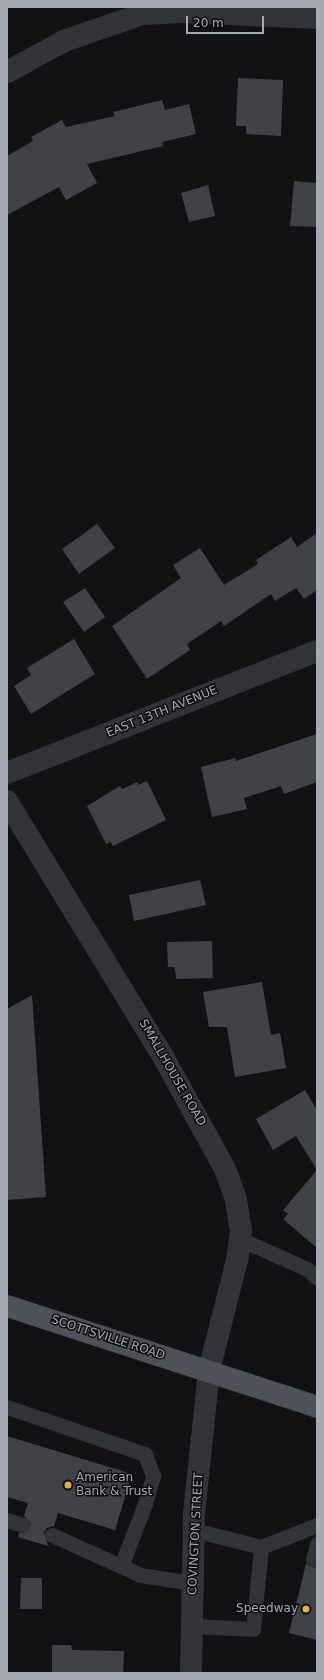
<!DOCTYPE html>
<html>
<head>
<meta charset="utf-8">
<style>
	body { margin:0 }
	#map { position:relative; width:324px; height:1680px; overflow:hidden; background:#121214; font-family:"DejaVu Sans",sans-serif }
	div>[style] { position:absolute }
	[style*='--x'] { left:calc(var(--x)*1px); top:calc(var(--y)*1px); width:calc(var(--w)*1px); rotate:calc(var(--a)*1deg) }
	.building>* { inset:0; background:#414247 }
	.service>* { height:15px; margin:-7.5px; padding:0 7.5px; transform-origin:7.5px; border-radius:7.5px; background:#333439 }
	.minor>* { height:22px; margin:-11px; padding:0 11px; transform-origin:11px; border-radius:11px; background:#333439 }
	.tertiary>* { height:22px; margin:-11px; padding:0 11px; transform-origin:11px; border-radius:11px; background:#333439 }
	.primary>* { height:22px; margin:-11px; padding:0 11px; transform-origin:11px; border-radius:11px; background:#4f5158 }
	.dots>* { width:11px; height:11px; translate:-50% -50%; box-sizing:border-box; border:2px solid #0d0d0f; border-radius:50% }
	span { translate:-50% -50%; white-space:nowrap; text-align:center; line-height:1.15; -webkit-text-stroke:3px #0d0d0f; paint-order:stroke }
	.street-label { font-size:12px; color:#a4a9b4 }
	.poi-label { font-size:12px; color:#a4a9b4 }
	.left { translate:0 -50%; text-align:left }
	.right { translate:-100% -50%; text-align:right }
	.frame { position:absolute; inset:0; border:8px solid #a4a9b4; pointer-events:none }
	.scale { position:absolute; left:186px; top:16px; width:78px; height:18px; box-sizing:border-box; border:2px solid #a4a9b4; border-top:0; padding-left:5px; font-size:12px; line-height:14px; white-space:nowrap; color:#a4a9b4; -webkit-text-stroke:3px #0d0d0f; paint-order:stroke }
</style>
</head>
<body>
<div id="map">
	<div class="building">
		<i style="clip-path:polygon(238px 78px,283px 80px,281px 136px,246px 134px,246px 126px,236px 126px)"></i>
		<i style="clip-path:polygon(162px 100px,165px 110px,189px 104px,196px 134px,162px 142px,163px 146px,87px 164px,97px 183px,66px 200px,59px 187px,7px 215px,7px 156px,33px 141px,31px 137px,62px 120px,66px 127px,115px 116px,113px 112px)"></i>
		<i style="clip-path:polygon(294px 181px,317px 183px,317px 227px,290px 226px)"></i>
		<i style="clip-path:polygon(208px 185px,215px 216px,189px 222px,181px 193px)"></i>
		<i style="clip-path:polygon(97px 524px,115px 548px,79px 574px,62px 549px)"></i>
		<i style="clip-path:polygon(317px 533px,317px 590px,304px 599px,296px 588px,275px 601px,271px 594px,224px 626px,221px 621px,187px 644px,190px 650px,147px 679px,112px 626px,181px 578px,173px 565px,200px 548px,224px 585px,258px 564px,256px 560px,291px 537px,297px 547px)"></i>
		<i style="clip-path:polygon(85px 588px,105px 617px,84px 632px,63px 602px)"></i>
		<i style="clip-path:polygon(74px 639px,95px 674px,31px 714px,14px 686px,31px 675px,27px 668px)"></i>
		<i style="clip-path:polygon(317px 734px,317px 782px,284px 794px,281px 786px,244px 798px,247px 809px,212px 817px,201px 767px,235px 758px,236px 761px)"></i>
		<i style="clip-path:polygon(147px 781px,166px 820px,113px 846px,111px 842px,106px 844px,87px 806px,120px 786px,122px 789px,137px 782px,138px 785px)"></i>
		<i style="clip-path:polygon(200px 880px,206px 905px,134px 921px,129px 895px)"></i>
		<i style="clip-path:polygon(212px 941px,213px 978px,176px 979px,175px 967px,168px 967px,167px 942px)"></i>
		<i style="clip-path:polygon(262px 982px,271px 1035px,280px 1033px,286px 1068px,235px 1077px,227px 1027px,209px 1027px,203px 992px)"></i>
		<i style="clip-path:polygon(32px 995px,46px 1197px,7px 1200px,7px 1009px)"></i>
		<i style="clip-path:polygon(305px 1090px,317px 1110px,317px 1248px,283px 1219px,288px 1214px,283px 1210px,317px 1170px,296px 1136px,273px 1150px,256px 1119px)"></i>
		<i style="clip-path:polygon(7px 1436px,132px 1474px,115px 1530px,58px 1513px,54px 1526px,47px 1528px,44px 1532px,48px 1546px,18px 1537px,19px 1533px,28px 1531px,31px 1524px,24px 1516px,28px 1503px,7px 1497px)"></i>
		<i style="clip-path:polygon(306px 1564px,317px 1569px,317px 1640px,289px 1633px)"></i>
		<i style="clip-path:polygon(21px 1578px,42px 1578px,42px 1609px,20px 1609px)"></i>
		<i style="clip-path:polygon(52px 1645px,71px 1645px,72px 1650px,124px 1651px,123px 1673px,52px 1673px)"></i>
	</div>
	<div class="service">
		<i style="--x:240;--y:1239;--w:73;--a:24.1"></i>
		<i style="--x:307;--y:1269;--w:13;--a:42"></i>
		<i style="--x:7;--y:1407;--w:146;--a:18.8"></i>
		<i style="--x:145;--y:1454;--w:23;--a:70"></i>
		<i style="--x:153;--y:1476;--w:29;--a:106"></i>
		<i style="--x:145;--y:1504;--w:66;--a:111.2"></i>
		<i style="--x:121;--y:1566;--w:21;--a:25"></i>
		<i style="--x:140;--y:1575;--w:54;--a:8.6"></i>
		<i style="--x:7;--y:1520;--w:16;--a:18"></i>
		<i style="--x:194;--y:1530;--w:69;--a:14.2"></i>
		<i style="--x:261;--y:1547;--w:60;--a:-21.4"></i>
		<i style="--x:52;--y:1535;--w:76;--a:24.2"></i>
		<i style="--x:317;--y:1544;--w:16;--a:105"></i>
		<i style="--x:313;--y:1559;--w:4;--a:14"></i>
		<i style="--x:192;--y:1626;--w:61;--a:2.8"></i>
		<i style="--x:253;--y:1629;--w:82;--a:-84.4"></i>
	</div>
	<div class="minor">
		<i style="--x:7;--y:72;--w:65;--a:-28.5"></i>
		<i style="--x:64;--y:41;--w:83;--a:-19.1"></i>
		<i style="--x:142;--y:14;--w:40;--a:-2.9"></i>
		<i style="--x:182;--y:12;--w:135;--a:2.5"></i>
		<i style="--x:7;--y:773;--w:333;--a:-21.5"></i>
		<i style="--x:191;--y:1673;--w:159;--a:-88.9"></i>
		<i style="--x:194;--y:1514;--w:144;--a:-84"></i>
	</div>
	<div class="tertiary">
		<i style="--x:7;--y:801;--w:303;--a:58.6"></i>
		<i style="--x:165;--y:1060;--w:124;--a:61.2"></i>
		<i style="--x:225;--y:1169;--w:33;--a:70"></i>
		<i style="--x:236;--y:1200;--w:30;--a:81"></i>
		<i style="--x:241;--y:1230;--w:26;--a:97"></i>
		<i style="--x:238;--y:1256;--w:119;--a:104.2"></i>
	</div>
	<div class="primary">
		<i style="--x:7;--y:1306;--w:326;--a:18"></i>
	</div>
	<div class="dots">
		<i style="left:68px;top:1485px;background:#ecae32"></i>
		<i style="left:306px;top:1609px;background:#ecae32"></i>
	</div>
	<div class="street-label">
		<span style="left:162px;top:712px;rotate:-22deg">EAST 13TH AVENUE</span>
		<span style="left:172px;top:1073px;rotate:60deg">SMALLHOUSE ROAD</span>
		<span style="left:108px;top:1338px;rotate:18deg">SCOTTSVILLE ROAD</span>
		<span style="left:196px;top:1534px;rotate:-87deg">COVINGTON STREET</span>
	</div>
	<div class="poi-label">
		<span class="left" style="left:76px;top:1485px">American<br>Bank &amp; Trust</span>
		<span class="right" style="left:298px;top:1609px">Speedway</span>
	</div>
	<div class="frame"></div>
	<div class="scale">20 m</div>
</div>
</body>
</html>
